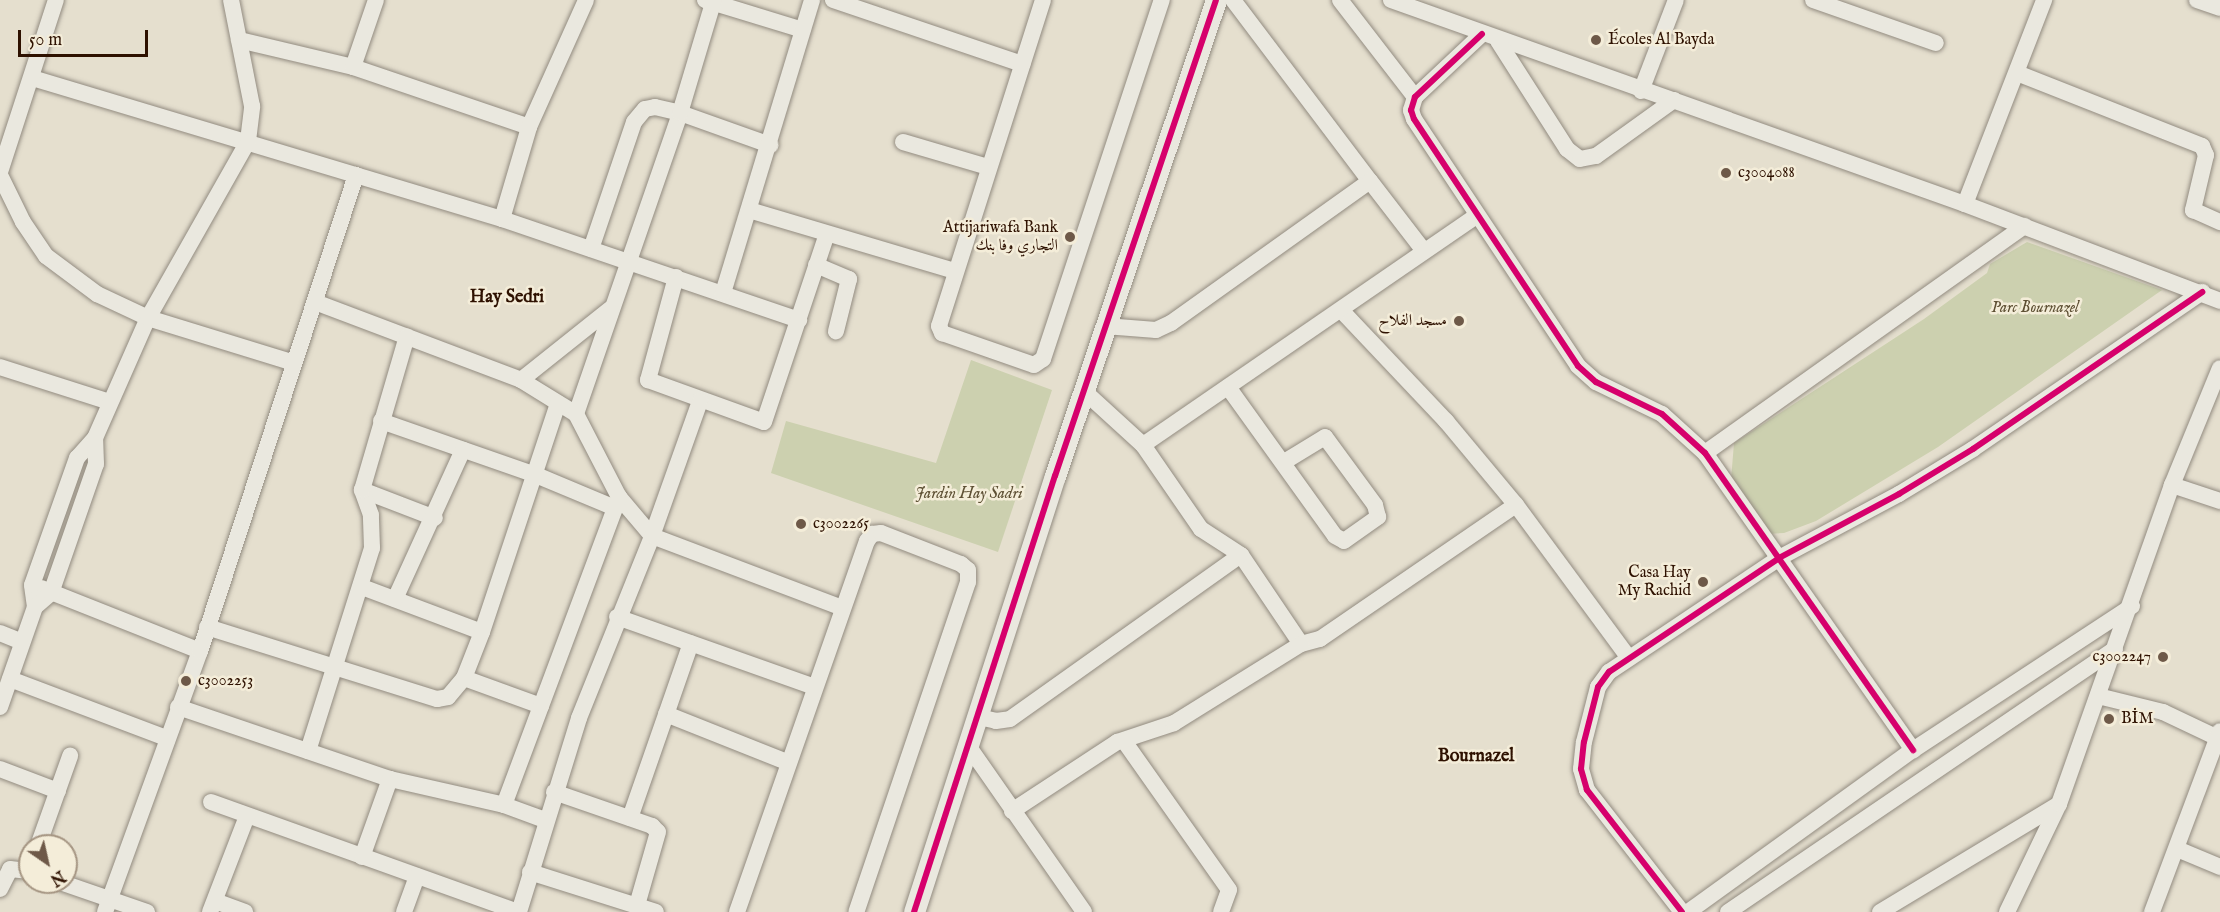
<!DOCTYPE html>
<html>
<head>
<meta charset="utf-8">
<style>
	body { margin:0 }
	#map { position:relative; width:2220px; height:912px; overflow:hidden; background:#e5dfce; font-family:"IM FELL English",Amiri,serif }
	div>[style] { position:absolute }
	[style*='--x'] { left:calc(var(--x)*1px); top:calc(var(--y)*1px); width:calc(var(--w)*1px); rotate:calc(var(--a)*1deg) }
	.green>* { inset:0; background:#ccd0af }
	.roads { filter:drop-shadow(0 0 2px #928b80) drop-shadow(0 0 2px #928b80) }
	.minor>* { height:16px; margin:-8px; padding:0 8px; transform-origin:8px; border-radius:8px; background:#eae8df }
	.tertiary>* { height:21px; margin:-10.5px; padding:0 10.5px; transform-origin:10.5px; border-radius:10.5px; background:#eae8df }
	.cycleway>* { height:6px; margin:-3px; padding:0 3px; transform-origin:3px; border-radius:3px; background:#d6006c }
	.dots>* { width:16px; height:16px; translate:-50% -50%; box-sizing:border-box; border:3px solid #f4edd9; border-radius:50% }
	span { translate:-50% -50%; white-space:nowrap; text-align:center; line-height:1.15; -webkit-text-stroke:5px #f4edd9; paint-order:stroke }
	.poi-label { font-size:16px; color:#2e1100 }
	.left { translate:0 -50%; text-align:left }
	.right { translate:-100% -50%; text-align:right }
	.park-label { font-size:16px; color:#5e5034; font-style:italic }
	.neighbourhood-label { font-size:18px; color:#2e1100; font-weight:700 }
	.north { position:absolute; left:18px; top:834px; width:60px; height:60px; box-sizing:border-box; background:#f4edd9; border:2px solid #a59582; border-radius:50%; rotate:146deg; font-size:16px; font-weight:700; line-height:24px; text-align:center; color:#2e1100 }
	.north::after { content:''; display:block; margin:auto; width:21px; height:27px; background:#6e5948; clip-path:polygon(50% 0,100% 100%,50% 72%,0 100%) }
	.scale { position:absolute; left:18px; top:30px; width:130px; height:27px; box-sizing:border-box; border:3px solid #2e1100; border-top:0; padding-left:8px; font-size:18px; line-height:21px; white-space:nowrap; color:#2e1100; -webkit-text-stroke:4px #f4edd9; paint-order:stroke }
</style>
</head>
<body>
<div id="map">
	<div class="green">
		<i style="clip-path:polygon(2027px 242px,2162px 290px,1938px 447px,1816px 521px,1784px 533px,1766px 534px,1731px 480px,1734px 443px,1924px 319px,1987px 273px,1990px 264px)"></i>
		<i style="clip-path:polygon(971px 360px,1052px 390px,998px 552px,771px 473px,786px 421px,936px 463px)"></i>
	</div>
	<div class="roads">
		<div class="minor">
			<i style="--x:705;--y:0;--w:102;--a:17"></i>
			<i style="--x:833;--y:0;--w:200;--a:18.7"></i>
			<i style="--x:1043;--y:0;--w:342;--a:107.7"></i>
			<i style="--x:939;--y:326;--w:8;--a:67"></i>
			<i style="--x:942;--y:333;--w:97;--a:19.2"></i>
			<i style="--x:1034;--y:365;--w:11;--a:-34"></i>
			<i style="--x:1043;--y:359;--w:378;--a:-71.7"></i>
			<i style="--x:1233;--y:0;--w:227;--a:52.9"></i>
			<i style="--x:1340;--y:0;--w:123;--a:52.3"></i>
			<i style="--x:1391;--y:0;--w:609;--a:19.57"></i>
			<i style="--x:1965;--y:204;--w:273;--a:20.8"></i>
			<i style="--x:1813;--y:0;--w:130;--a:19.3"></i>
			<i style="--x:2197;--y:0;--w:24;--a:19"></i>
			<i style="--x:1482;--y:34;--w:92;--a:136.8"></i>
			<i style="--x:1415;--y:97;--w:14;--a:107"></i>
			<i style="--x:1411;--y:110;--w:9;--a:72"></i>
			<i style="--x:1414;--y:119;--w:296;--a:56.4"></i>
			<i style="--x:1578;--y:366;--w:24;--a:42"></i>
			<i style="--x:1596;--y:382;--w:73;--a:25.9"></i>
			<i style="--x:1662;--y:414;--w:58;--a:42.2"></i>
			<i style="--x:1705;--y:453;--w:363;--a:55"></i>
			<i style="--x:239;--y:40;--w:117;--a:13.3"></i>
			<i style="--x:353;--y:67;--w:186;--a:18.8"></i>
			<i style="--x:1498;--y:41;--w:128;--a:57.4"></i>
			<i style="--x:1567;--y:149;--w:16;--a:38"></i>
			<i style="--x:1580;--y:159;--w:16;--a:-11"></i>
			<i style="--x:1596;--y:156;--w:96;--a:-35.7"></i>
			<i style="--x:353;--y:67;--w:71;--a:-71.1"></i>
			<i style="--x:2017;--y:73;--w:199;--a:21.5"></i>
			<i style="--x:2202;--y:146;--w:10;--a:66"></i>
			<i style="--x:2206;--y:155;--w:57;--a:103.3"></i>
			<i style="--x:2193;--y:210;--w:30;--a:24"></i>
			<i style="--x:32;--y:78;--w:491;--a:16.7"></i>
			<i style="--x:502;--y:219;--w:314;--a:18.8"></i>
			<i style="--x:1641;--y:91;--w:97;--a:-69"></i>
			<i style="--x:903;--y:142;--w:89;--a:16.4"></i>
			<i style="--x:0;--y:172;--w:181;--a:-72"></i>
			<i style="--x:0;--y:175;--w:52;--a:63.9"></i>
			<i style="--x:23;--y:222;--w:41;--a:55.9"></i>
			<i style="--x:46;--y:256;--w:64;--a:36.7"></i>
			<i style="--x:97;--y:294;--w:56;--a:25.2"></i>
			<i style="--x:148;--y:318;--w:153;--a:17.1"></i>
			<i style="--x:1965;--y:204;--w:219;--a:-68.8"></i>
			<i style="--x:749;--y:210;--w:215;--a:16.5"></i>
			<i style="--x:502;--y:219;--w:96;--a:-73.6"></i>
			<i style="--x:529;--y:127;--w:139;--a:-65.8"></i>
			<i style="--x:591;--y:249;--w:134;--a:-71.3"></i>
			<i style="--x:634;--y:122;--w:17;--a:-50"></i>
			<i style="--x:645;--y:109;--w:10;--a:-11"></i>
			<i style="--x:655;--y:107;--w:26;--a:13"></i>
			<i style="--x:680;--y:113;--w:96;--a:19.6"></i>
			<i style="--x:816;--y:265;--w:36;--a:23"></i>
			<i style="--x:849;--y:279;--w:54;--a:104"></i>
			<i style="--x:676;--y:277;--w:107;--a:105.2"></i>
			<i style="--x:648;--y:380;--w:123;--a:19.9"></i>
			<i style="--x:764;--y:422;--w:198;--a:-71.5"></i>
			<i style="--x:723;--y:293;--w:306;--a:-73.1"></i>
			<i style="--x:315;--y:302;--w:220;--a:20.7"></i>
			<i style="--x:521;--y:380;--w:65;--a:31.7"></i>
			<i style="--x:576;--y:414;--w:93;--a:62.6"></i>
			<i style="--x:619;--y:497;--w:51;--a:49.8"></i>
			<i style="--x:652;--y:536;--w:204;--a:20.7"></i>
			<i style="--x:1341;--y:310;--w:153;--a:46.6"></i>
			<i style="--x:1446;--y:421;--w:109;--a:50.2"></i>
			<i style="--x:1516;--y:505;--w:190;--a:53.6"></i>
			<i style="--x:1105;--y:326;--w:51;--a:4.5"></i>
			<i style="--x:1156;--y:330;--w:17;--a:-25"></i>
			<i style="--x:1171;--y:323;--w:244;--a:-35.5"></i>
			<i style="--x:1370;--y:181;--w:88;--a:52.4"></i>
			<i style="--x:0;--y:367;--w:115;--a:17.7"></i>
			<i style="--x:521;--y:380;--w:114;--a:-38.6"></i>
			<i style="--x:1228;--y:387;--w:183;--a:54.3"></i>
			<i style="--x:1335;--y:536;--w:10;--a:29"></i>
			<i style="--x:1344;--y:541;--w:42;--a:-35.2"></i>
			<i style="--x:1378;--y:517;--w:12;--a:-104"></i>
			<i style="--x:1375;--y:505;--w:84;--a:-126.3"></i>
			<i style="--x:1325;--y:437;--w:48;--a:148.6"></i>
			<i style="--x:1085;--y:392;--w:79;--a:42.4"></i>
			<i style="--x:1143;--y:445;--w:102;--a:55.4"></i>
			<i style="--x:1201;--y:529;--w:48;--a:33"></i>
			<i style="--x:1241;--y:555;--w:107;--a:56"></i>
			<i style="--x:1301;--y:644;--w:20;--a:-15"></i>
			<i style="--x:1320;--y:639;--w:237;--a:-34.4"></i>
			<i style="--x:576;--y:414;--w:318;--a:-70.9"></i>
			<i style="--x:680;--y:113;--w:118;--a:-73.3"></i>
			<i style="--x:381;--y:421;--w:164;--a:19.2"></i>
			<i style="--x:536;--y:475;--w:86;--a:22.7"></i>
			<i style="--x:1143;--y:445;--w:404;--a:-34.5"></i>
			<i style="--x:1705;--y:453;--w:392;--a:-35.4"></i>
			<i style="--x:2172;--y:485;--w:51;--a:18.4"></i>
			<i style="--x:362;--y:490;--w:78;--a:21"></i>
			<i style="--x:362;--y:587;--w:128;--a:20.6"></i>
			<i style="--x:41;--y:588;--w:171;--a:21.6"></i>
			<i style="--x:395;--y:599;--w:164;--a:-65.5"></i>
			<i style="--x:35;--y:607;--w:22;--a:-98"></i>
			<i style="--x:32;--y:585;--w:135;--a:-70.5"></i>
			<i style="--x:77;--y:458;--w:27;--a:-48"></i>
			<i style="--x:95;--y:438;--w:131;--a:-66.2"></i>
			<i style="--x:148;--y:318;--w:203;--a:-60.5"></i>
			<i style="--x:248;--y:141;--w:35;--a:-83"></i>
			<i style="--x:252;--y:106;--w:108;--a:-101.2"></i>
			<i style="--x:617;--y:617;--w:210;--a:19.5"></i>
			<i style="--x:207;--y:627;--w:241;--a:17.4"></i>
			<i style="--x:437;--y:699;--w:11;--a:-10"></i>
			<i style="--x:448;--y:697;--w:25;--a:-50"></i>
			<i style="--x:464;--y:678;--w:49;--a:-68.6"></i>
			<i style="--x:482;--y:632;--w:241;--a:-71.6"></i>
			<i style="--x:0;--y:633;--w:24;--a:22"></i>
			<i style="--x:464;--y:678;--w:82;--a:20"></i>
			<i style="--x:10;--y:679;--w:167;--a:20.7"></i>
			<i style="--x:2098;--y:696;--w:67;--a:13.8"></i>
			<i style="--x:2163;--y:712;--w:63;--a:25.3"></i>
			<i style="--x:0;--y:707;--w:106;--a:-70.7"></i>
			<i style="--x:35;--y:607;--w:21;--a:-41"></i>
			<i style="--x:51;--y:593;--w:137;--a:-70.8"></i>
			<i style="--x:96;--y:464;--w:26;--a:-92"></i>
			<i style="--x:178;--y:707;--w:224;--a:18.8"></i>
			<i style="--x:390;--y:779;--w:117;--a:12.8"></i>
			<i style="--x:504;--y:805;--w:44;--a:20.1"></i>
			<i style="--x:666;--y:714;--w:132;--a:21.7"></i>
			<i style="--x:979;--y:717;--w:17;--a:13"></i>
			<i style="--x:996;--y:721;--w:14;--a:-8"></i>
			<i style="--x:1010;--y:719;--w:283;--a:-35.4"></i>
			<i style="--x:1124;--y:741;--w:182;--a:54.8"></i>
			<i style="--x:1229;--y:890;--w:23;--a:110"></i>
			<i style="--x:969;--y:747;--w:201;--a:55.1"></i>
			<i style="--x:308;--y:751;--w:213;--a:-72.5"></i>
			<i style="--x:372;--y:548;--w:33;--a:-92"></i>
			<i style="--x:371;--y:515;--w:27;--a:-110"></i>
			<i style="--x:362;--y:490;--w:160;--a:-73.7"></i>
			<i style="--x:0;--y:769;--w:62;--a:20.8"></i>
			<i style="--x:554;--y:792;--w:104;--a:19.1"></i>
			<i style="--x:652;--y:826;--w:8;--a:45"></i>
			<i style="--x:658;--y:832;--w:76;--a:106"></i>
			<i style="--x:211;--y:802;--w:327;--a:19.7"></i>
			<i style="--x:504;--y:805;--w:329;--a:-69.5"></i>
			<i style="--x:1012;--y:811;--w:126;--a:-33.3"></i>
			<i style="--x:1117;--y:742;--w:60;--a:-18.4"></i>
			<i style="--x:1174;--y:723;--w:150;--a:-31.9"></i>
			<i style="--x:630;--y:818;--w:185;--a:-70.8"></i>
			<i style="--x:38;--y:846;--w:96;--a:-70.4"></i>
			<i style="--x:2177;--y:849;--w:47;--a:22.7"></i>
			<i style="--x:362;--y:857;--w:83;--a:-70.3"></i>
			<i style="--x:530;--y:872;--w:132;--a:17.6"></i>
			<i style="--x:60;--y:882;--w:92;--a:19"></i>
			<i style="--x:0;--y:889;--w:22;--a:-63"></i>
			<i style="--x:10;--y:869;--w:20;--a:6"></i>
			<i style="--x:215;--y:901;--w:32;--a:20"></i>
			<i style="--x:105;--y:912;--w:278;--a:-70"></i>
			<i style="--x:200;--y:651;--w:501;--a:-71.85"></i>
			<i style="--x:210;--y:912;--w:103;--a:-68.9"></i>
			<i style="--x:404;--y:912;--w:38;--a:-70"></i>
			<i style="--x:519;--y:912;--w:203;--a:-72.8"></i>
			<i style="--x:579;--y:718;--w:196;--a:-68.1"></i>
			<i style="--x:652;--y:536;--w:143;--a:-70.4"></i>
			<i style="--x:737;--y:912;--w:393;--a:-70.7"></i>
			<i style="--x:867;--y:541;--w:9;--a:-54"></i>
			<i style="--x:872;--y:534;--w:9;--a:-6"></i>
			<i style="--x:881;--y:533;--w:86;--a:21.2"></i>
			<i style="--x:961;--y:564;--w:9;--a:41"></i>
			<i style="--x:968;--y:570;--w:12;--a:90"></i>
			<i style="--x:968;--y:582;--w:348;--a:108.7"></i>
			<i style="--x:1682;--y:912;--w:155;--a:-127.9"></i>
			<i style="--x:1587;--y:790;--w:22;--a:-106"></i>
			<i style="--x:1581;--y:769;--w:27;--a:-84"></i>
			<i style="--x:1584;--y:742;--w:57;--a:-75.7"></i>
			<i style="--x:1598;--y:687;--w:19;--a:-54"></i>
			<i style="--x:1609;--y:672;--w:205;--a:-33.8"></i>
			<i style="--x:1779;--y:558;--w:136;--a:-28.1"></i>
			<i style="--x:1899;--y:494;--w:87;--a:-31.3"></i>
			<i style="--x:1973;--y:449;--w:278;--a:-34.4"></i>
			<i style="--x:1688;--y:912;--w:277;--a:-35.8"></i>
			<i style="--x:1913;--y:750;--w:262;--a:-33.3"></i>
			<i style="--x:1728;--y:912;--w:468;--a:-34.2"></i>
			<i style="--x:1880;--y:912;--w:209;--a:-31.1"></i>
			<i style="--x:2007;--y:912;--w:120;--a:-64.3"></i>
			<i style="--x:2059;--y:804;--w:338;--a:-70.5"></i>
			<i style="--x:2172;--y:485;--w:126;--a:-67.7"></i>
			<i style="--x:2152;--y:912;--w:193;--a:-69.4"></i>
		</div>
		<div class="tertiary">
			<i style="--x:914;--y:912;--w:458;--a:-72.1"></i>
			<i style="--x:1055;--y:476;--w:502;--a:-71.31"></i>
		</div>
	</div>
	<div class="cycleway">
		<i style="--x:1482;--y:34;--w:92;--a:136.8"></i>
		<i style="--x:1415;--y:97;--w:14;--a:107"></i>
		<i style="--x:1411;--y:110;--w:9;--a:72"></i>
		<i style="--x:1414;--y:119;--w:296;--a:56.4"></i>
		<i style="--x:1578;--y:366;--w:24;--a:42"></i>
		<i style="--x:1596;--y:382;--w:73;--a:25.9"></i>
		<i style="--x:1662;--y:414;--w:58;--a:42.2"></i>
		<i style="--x:1705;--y:453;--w:363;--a:55"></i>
		<i style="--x:914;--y:912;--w:458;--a:-72.1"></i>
		<i style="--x:1055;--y:476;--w:502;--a:-71.31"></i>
		<i style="--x:1682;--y:912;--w:155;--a:-127.9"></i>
		<i style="--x:1587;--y:790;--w:22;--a:-106"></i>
		<i style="--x:1581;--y:769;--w:27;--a:-84"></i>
		<i style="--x:1584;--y:742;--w:57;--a:-75.7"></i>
		<i style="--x:1598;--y:687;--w:19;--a:-54"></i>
		<i style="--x:1609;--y:672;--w:205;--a:-33.8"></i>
		<i style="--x:1779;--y:558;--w:136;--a:-28.1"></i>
		<i style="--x:1899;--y:494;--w:87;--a:-31.3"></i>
		<i style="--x:1973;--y:449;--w:278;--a:-34.4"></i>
	</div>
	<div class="dots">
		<i style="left:1596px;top:40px;background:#6e5948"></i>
		<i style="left:1726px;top:173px;background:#6e5948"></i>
		<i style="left:1070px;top:237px;background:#6e5948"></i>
		<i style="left:1459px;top:321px;background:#6e5948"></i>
		<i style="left:801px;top:524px;background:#6e5948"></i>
		<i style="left:1703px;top:582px;background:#6e5948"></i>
		<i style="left:2163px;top:657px;background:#6e5948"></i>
		<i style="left:186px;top:681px;background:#6e5948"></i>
		<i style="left:2109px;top:719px;background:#6e5948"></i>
	</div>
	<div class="poi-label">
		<span class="left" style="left:1608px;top:40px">Écoles Al Bayda</span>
		<span class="left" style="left:1738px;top:173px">c3004088</span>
		<span class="right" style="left:1058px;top:237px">Attijariwafa Bank<br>التجاري وفا بنك</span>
		<span class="right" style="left:1447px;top:321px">مسجد الفلاح</span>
		<span class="left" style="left:813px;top:524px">c3002265</span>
		<span class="right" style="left:1691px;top:582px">Casa Hay<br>My Rachid</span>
		<span class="right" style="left:2151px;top:657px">c3002247</span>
		<span class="left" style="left:198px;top:681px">c3002253</span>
		<span class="left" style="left:2121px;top:719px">BİM</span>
	</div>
	<div class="park-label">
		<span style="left:2035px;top:308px">Parc Bournazel</span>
		<span style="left:969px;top:494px">Jardin Hay Sadri</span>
	</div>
	<div class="neighbourhood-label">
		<span style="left:507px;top:298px">Hay Sedri</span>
		<span style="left:1476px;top:757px">Bournazel</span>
	</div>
	<div class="north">N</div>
	<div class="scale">50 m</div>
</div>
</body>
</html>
